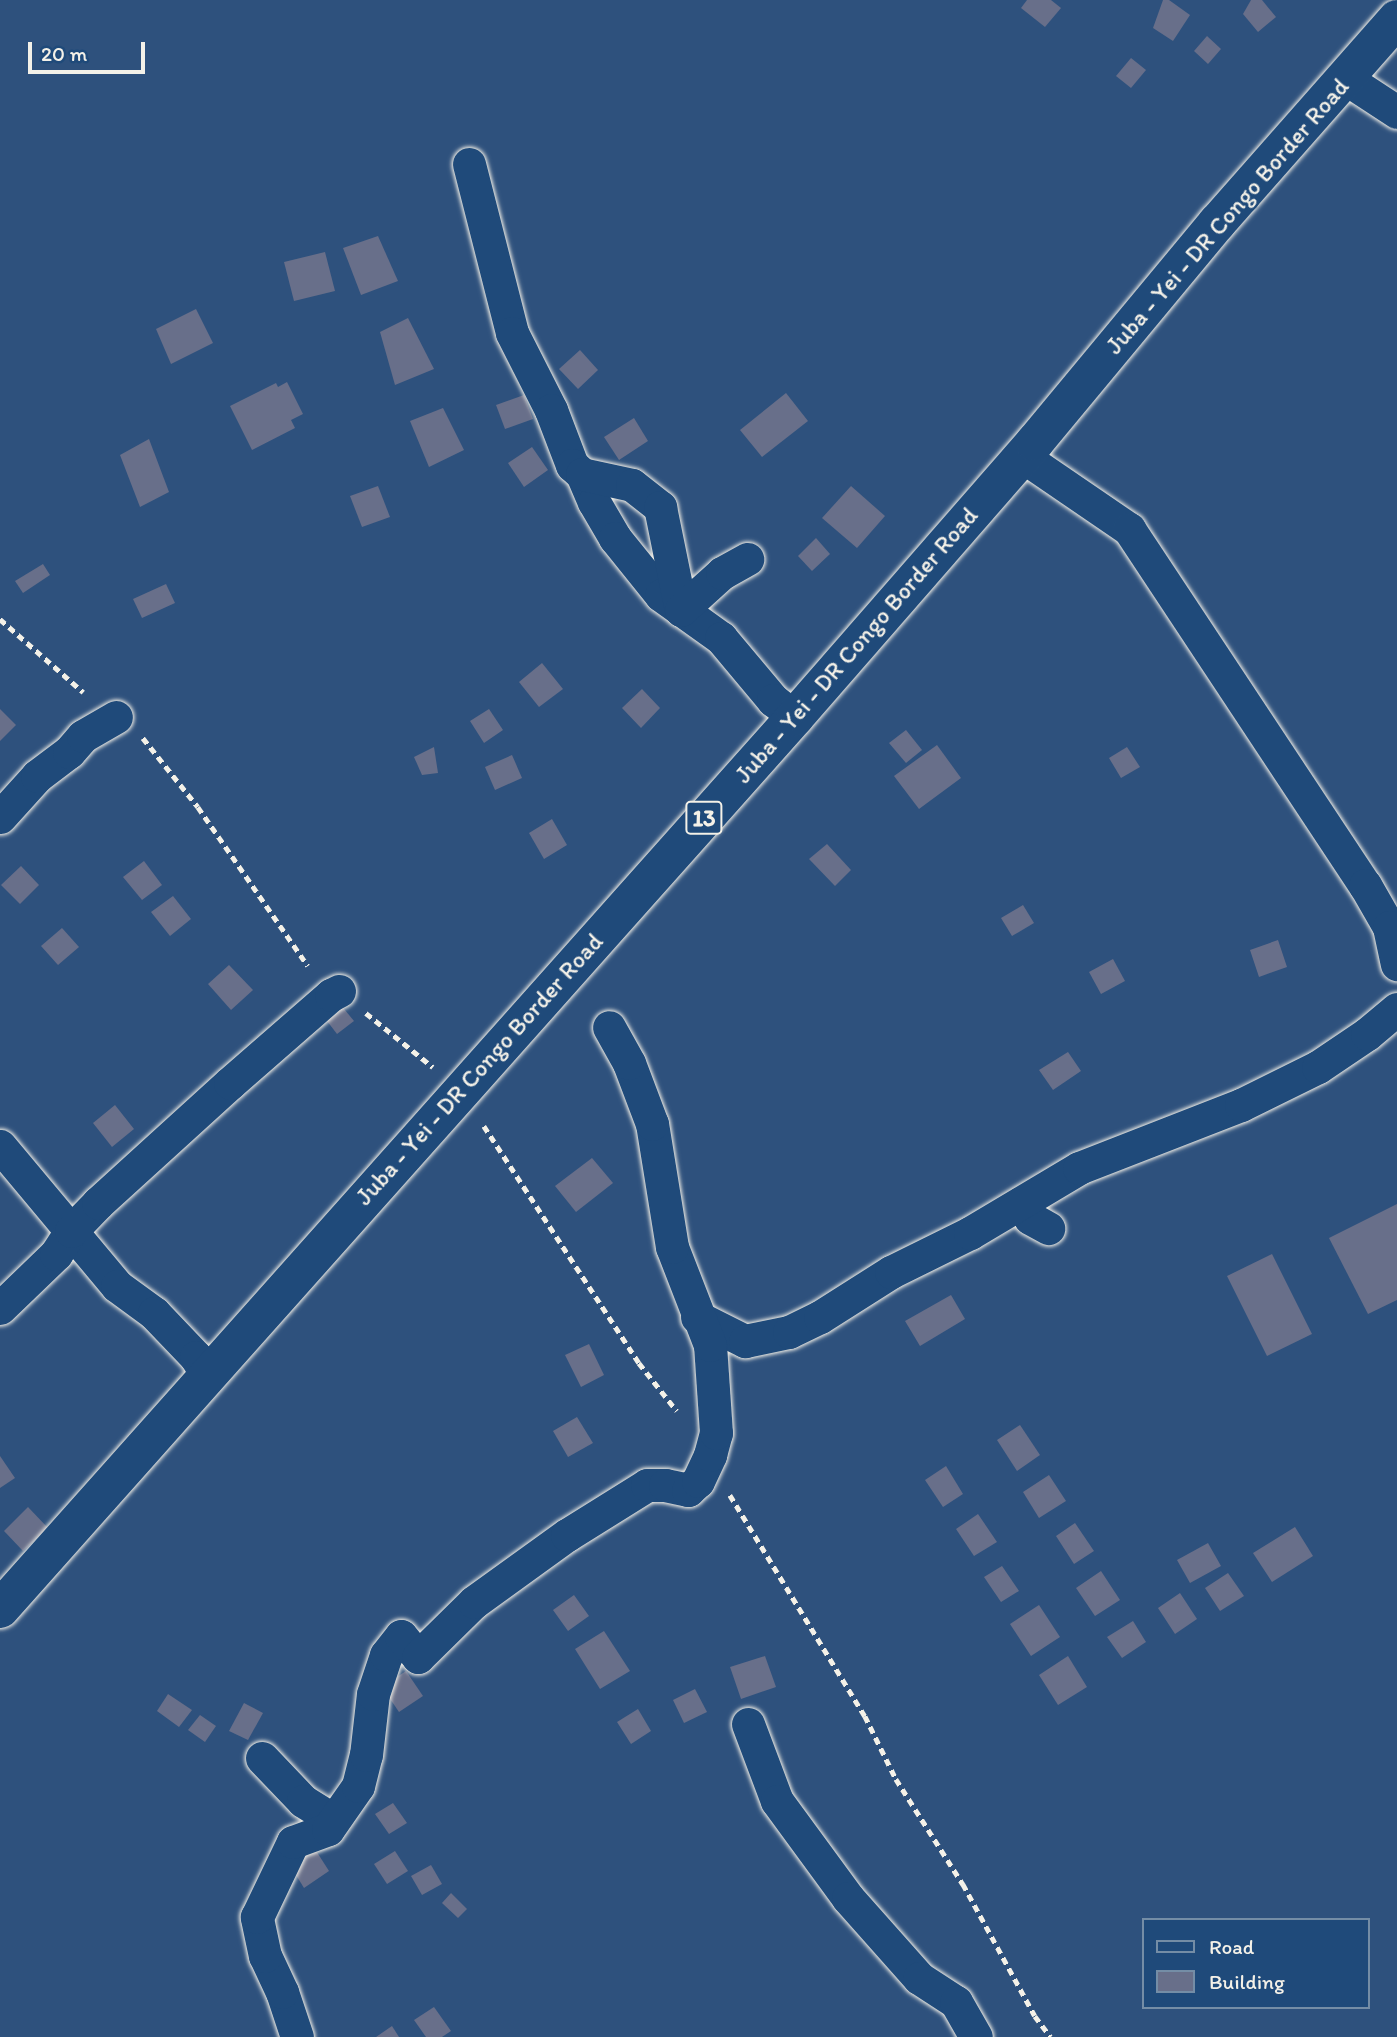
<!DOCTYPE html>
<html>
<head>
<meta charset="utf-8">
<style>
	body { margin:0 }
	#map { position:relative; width:1397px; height:2037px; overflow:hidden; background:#2e517d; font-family:Itim,sans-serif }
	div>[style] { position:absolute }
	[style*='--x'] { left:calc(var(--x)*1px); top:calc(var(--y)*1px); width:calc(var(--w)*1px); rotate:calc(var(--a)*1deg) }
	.building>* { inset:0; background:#686f8a }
	.path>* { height:4.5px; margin-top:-2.25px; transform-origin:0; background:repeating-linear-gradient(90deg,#f4f1e8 0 7px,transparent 0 12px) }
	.roads { filter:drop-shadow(0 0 2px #f4f1e8) drop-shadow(0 0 2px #f4f1e8) }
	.street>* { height:33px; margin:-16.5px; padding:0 16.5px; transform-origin:16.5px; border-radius:16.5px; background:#1f4a7a }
	.primary>* { height:38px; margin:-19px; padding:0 19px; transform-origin:19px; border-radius:19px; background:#1f4a7a }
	span { translate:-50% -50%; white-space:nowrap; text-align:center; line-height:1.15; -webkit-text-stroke:5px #1f4a7a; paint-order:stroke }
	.shield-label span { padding:2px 5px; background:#1f4a7a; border:2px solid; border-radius:5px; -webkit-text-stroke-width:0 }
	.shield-label { font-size:23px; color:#f4f1e8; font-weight:700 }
	.street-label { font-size:24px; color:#f4f1e8 }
	.legend { position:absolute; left:1142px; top:1918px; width:228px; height:91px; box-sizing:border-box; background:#1f4a7a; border:2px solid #748da6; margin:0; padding:9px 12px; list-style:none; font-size:21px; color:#f4f1e8 }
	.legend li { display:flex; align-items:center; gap:14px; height:35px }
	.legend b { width:35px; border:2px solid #748da6 }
	.scale { position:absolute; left:28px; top:42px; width:117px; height:32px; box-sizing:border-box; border:4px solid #f4f1e8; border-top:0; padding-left:9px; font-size:21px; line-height:24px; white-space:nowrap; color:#f4f1e8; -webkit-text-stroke:5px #1f4a7a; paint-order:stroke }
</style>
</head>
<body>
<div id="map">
	<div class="building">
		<i style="clip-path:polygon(1027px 0,1051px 0,1061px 8px,1045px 27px,1021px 8px)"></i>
		<i style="clip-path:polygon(1163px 0,1169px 0,1190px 15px,1173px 41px,1153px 28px)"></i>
		<i style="clip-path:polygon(1251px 0,1262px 0,1276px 17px,1258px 32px,1243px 14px)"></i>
		<i style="clip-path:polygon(1207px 36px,1221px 49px,1208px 64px,1194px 51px)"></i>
		<i style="clip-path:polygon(1131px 58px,1146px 70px,1131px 88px,1116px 76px)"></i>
		<i style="clip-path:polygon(378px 236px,398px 281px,361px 295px,343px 248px)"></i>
		<i style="clip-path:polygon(325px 252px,335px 291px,294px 301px,284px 262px)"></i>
		<i style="clip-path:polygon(196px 309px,213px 343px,171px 364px,156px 329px)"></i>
		<i style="clip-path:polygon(408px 318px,434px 369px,395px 385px,380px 332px)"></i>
		<i style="clip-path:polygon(580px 350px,598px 370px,578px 389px,559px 369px)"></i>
		<i style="clip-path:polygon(287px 382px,303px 414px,291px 420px,295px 428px,252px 450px,230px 406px,276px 383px,278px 387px)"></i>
		<i style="clip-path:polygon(786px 393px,808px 421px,762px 457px,740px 430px)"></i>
		<i style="clip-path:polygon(524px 395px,533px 419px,505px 429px,496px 405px)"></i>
		<i style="clip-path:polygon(443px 408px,464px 450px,429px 467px,410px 421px)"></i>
		<i style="clip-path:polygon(634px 418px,648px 441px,619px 460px,604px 437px)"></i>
		<i style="clip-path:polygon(149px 439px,169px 492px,140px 507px,120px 455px)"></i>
		<i style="clip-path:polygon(532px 447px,548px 470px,524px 487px,508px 463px)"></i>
		<i style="clip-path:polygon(378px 486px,390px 517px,362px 527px,350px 496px)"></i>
		<i style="clip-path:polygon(851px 486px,885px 516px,857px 548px,822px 518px)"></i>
		<i style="clip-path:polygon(816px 538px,830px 554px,812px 571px,798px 556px)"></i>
		<i style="clip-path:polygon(43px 564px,50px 575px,23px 593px,15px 581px)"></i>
		<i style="clip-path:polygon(166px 584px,175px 603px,142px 618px,133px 599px)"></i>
		<i style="clip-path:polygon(542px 663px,563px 689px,539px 707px,519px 682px)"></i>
		<i style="clip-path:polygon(642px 689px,660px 708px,641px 728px,622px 708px)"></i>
		<i style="clip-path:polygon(0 709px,16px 725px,0 741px)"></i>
		<i style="clip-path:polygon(489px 709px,503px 730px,484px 743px,470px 721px)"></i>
		<i style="clip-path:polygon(906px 730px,922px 750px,906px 763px,889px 743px)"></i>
		<i style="clip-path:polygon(937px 745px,961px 778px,919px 809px,894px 776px)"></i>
		<i style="clip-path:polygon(434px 747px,438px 773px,422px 775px,414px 757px)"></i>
		<i style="clip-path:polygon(1127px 747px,1140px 767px,1121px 778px,1109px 758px)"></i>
		<i style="clip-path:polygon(512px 755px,522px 778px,495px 790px,485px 767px)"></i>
		<i style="clip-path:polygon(552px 819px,567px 845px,544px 859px,529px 833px)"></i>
		<i style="clip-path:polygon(827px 844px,851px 870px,835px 886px,809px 859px)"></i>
		<i style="clip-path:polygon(144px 861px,162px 885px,142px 900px,123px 877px)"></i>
		<i style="clip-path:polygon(21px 866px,39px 885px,20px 904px,1px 885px)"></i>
		<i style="clip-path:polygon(173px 896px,191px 919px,170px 936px,151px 912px)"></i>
		<i style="clip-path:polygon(1023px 905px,1034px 923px,1012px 936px,1001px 918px)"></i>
		<i style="clip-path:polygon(62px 928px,79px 947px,58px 965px,41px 946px)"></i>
		<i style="clip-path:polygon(1278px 940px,1287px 967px,1259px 977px,1250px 950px)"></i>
		<i style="clip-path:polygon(1113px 959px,1125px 981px,1101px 994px,1089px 972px)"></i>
		<i style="clip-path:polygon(229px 965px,253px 990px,231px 1010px,208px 984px)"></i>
		<i style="clip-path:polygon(340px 1004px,354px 1021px,337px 1034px,324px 1017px)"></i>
		<i style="clip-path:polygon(1068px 1052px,1081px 1071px,1053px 1090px,1039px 1070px)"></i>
		<i style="clip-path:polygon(115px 1105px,134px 1129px,112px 1147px,93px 1123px)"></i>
		<i style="clip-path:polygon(592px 1158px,613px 1183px,576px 1212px,555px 1186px)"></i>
		<i style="clip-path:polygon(1397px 1204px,1397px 1300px,1368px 1314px,1329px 1238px)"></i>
		<i style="clip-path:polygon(1272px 1254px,1312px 1334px,1267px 1356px,1227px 1276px)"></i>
		<i style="clip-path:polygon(951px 1295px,965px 1319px,920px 1346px,905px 1321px)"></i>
		<i style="clip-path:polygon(589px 1344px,604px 1375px,581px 1387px,565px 1355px)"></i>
		<i style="clip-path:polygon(577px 1417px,593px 1443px,568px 1457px,553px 1431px)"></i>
		<i style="clip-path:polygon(1020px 1425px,1040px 1455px,1017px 1471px,997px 1440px)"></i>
		<i style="clip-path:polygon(0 1456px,15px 1478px,0 1488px)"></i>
		<i style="clip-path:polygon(946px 1466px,963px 1494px,943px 1507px,925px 1480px)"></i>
		<i style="clip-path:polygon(1049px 1475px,1066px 1501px,1039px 1518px,1023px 1492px)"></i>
		<i style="clip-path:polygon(28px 1507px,48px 1528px,23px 1551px,4px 1531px)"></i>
		<i style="clip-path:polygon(978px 1514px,997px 1542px,974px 1556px,956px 1529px)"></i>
		<i style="clip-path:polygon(1075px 1523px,1094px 1551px,1074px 1564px,1056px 1536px)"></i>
		<i style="clip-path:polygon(1295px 1527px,1313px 1556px,1272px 1582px,1253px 1553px)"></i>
		<i style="clip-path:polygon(1208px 1543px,1221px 1566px,1190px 1583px,1177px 1560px)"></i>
		<i style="clip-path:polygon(1002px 1566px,1019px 1591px,1001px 1602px,984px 1577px)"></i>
		<i style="clip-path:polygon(1101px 1571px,1120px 1600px,1095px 1616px,1076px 1588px)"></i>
		<i style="clip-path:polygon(1228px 1573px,1244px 1596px,1220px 1611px,1205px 1588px)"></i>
		<i style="clip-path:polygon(1180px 1593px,1197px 1619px,1175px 1634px,1158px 1608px)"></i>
		<i style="clip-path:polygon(574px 1595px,589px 1616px,568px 1631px,553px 1610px)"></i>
		<i style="clip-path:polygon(1039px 1605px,1060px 1637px,1031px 1656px,1010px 1624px)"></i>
		<i style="clip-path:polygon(1133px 1621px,1146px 1642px,1122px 1658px,1107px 1637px)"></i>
		<i style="clip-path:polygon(604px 1631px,630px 1671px,600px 1689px,575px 1649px)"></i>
		<i style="clip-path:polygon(765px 1656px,776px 1687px,741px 1699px,730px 1667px)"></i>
		<i style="clip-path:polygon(1068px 1656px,1087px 1687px,1058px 1705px,1039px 1675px)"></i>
		<i style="clip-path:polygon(406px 1671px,423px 1696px,399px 1712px,382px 1687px)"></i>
		<i style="clip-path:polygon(695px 1689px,707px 1712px,684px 1723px,673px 1700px)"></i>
		<i style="clip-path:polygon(168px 1694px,192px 1710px,179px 1727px,157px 1711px)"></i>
		<i style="clip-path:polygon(244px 1703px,263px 1713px,248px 1740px,229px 1731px)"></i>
		<i style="clip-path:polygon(638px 1709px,651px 1731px,631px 1744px,617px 1722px)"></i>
		<i style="clip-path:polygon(200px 1715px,216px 1726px,205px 1742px,188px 1730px)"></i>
		<i style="clip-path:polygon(393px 1803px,407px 1823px,389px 1834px,375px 1814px)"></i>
		<i style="clip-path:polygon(313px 1846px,329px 1871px,304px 1888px,288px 1862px)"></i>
		<i style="clip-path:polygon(395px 1851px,408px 1871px,387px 1884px,374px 1864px)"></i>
		<i style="clip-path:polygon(431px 1865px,442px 1884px,422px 1895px,411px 1876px)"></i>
		<i style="clip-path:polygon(451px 1893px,467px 1909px,458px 1918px,442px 1903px)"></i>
		<i style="clip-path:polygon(434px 2007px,451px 2031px,442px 2037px,426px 2037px,414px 2020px)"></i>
		<i style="clip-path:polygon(392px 2026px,399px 2037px,376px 2037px)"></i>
	</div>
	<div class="path">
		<i style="--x:0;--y:619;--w:111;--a:41.3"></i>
		<i style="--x:143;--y:738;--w:88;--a:51.4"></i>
		<i style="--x:198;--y:807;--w:193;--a:55.3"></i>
		<i style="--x:366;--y:1013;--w:86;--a:38.9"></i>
		<i style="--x:484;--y:1126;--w:283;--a:56.8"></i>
		<i style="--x:639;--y:1363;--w:61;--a:51.6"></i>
		<i style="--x:730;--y:1495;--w:259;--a:58.6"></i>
		<i style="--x:865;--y:1716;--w:70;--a:63.8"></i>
		<i style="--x:896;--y:1779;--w:125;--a:57.5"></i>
		<i style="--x:963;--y:1884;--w:150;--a:61.4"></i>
		<i style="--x:1035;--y:2016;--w:26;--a:53"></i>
	</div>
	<div class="roads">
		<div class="street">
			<i style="--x:1345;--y:78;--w:62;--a:33.2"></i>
			<i style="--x:469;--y:164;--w:174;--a:75.7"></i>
			<i style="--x:512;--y:333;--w:86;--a:63.1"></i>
			<i style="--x:551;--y:410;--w:59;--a:69.1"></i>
			<i style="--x:572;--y:465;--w:13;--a:42"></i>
			<i style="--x:582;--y:474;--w:30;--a:67"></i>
			<i style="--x:594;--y:502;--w:42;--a:59.7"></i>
			<i style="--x:615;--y:538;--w:73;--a:51.1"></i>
			<i style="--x:661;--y:595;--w:74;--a:35.6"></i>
			<i style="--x:721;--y:638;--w:81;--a:50"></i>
			<i style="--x:773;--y:700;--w:28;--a:38"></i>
			<i style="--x:1022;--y:456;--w:130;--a:34.3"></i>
			<i style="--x:1129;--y:529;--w:427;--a:56.5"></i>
			<i style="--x:1365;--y:885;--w:48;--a:60.3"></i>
			<i style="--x:1389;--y:927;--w:38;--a:78"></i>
			<i style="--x:582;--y:474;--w:51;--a:12.4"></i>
			<i style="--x:632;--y:485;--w:36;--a:38"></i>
			<i style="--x:660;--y:507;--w:105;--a:78.5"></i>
			<i style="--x:681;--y:610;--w:55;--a:-42.1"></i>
			<i style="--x:722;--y:573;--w:29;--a:-29"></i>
			<i style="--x:0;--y:817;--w:55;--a:-47.9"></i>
			<i style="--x:37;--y:776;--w:40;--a:-37"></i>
			<i style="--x:69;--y:752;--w:21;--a:-49"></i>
			<i style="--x:83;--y:736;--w:38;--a:-30"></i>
			<i style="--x:0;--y:1146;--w:182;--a:50.1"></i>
			<i style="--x:117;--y:1286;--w:46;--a:36.1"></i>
			<i style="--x:154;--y:1313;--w:61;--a:46.3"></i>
			<i style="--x:196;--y:1357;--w:21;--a:59"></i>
			<i style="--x:1021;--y:1203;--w:17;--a:59"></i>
			<i style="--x:1030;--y:1218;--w:21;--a:29"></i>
			<i style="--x:0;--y:1308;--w:78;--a:-44"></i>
			<i style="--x:56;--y:1254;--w:27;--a:-57"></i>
			<i style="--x:71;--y:1231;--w:39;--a:-46"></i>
			<i style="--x:98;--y:1203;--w:178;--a:-42.3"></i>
			<i style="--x:230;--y:1083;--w:134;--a:-41.1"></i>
			<i style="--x:331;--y:995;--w:9;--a:-27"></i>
			<i style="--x:697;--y:1317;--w:54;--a:26.6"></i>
			<i style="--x:745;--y:1341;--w:45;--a:-11.6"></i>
			<i style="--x:789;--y:1332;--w:34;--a:-26"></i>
			<i style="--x:820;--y:1317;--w:84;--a:-32.4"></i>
			<i style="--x:891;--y:1272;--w:88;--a:-26.3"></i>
			<i style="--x:970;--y:1233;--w:127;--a:-30.8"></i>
			<i style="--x:1079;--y:1168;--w:174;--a:-21.3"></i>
			<i style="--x:1241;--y:1105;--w:86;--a:-26.3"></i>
			<i style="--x:1318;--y:1067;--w:59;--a:-34"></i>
			<i style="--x:1367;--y:1034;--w:39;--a:-40"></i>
			<i style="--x:748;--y:1724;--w:82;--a:69.4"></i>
			<i style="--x:777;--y:1801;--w:120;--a:53.8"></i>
			<i style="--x:848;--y:1898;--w:107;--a:48.4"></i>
			<i style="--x:919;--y:1978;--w:44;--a:33"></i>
			<i style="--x:956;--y:2002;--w:40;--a:60.3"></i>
			<i style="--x:262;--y:1758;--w:59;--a:46.4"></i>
			<i style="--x:303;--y:1801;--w:36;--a:32"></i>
			<i style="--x:297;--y:2037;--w:47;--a:-108.4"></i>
			<i style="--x:282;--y:1992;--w:40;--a:-115"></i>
			<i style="--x:265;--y:1956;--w:40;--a:-102"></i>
			<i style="--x:257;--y:1917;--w:83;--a:-64.4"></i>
			<i style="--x:293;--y:1842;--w:37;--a:-20"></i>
			<i style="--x:328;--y:1829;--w:52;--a:-55.1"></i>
			<i style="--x:358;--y:1786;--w:32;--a:-76"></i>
			<i style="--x:366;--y:1755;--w:61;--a:-83.5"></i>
			<i style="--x:373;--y:1694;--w:41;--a:-71.6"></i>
			<i style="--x:386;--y:1655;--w:24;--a:-52"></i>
			<i style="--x:401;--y:1636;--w:27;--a:51"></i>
			<i style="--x:418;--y:1657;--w:78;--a:-44.5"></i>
			<i style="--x:474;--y:1602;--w:115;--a:-35.8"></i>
			<i style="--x:567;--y:1535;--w:94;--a:-32"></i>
			<i style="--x:647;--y:1485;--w:18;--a:0"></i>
			<i style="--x:665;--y:1485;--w:24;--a:12"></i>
			<i style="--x:688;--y:1490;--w:13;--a:-42"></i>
			<i style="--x:698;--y:1481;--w:29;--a:-65"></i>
			<i style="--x:710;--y:1455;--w:23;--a:-75"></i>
			<i style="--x:716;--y:1433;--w:88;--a:-93.9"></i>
			<i style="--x:710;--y:1345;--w:105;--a:-111.2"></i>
			<i style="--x:672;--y:1247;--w:125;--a:-99.2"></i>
			<i style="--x:652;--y:1124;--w:65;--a:-110.7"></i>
			<i style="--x:629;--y:1063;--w:41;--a:-119.1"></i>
		</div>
		<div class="primary">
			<i style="--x:0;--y:1609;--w:1195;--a:-48.29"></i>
			<i style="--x:795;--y:717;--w:365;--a:-48.9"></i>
			<i style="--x:1035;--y:442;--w:285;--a:-50.3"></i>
			<i style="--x:1217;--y:223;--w:272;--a:-48.6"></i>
		</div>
	</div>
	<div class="shield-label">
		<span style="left:704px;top:818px">13</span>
	</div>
	<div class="street-label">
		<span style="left:1227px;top:216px;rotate:-49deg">Juba - Yei - DR Congo Border Road</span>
		<span style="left:856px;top:645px;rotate:-49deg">Juba - Yei - DR Congo Border Road</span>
		<span style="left:479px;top:1069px;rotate:-48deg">Juba - Yei - DR Congo Border Road</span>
	</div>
	<ul class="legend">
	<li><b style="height:9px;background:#1f4a7a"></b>Road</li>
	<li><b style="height:19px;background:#686f8a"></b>Building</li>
	</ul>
	<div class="scale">20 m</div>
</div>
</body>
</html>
